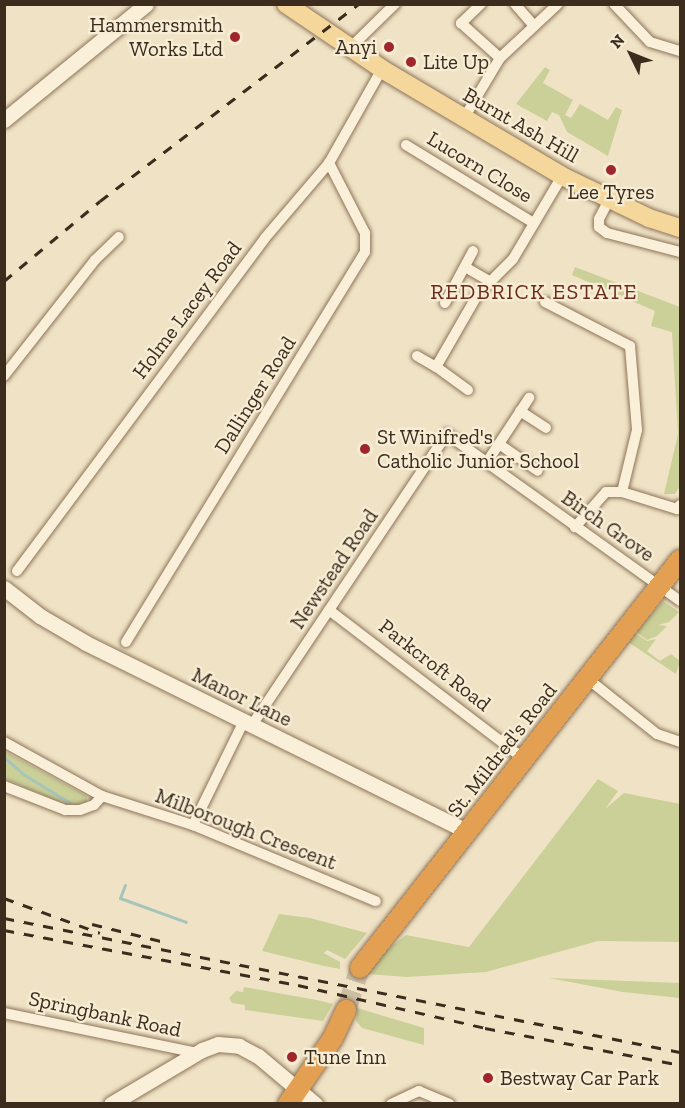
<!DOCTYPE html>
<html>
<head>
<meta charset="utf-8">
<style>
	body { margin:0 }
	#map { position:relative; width:685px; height:1108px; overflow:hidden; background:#f0e3c5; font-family:"Zilla Slab",serif }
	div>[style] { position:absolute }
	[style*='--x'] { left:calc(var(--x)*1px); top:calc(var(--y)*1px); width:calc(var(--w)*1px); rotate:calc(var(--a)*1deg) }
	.green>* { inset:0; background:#cad098 }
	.stream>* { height:3px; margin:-1.5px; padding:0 1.5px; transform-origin:1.5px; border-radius:1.5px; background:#a7c4ba }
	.highway-tunnel>* { height:20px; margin-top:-10px; transform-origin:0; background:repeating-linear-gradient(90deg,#ccbea4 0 20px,transparent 0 30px) }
	.roads { filter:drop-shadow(0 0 2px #8d745a) drop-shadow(0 0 2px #8d745a) }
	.street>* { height:10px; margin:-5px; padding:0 5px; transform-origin:5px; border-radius:5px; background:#faf0d9 }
	.secondary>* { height:15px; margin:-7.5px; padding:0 7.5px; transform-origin:7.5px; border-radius:7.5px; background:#faf0d9 }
	.primary>* { height:18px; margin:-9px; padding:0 9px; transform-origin:9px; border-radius:9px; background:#f5d79b }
	.highway>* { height:20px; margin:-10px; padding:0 10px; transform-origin:10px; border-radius:10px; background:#e3a052 }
	.rail>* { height:3px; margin-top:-1.5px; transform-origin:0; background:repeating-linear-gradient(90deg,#3c2c1e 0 10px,transparent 0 20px) }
	.dots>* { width:16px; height:16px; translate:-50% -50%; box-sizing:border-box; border:3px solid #f7edd5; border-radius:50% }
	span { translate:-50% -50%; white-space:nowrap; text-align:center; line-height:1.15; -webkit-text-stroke:4.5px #f7edd5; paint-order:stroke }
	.poi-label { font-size:21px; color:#3c2c1e }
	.right { translate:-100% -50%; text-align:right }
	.left { translate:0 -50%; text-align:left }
	.street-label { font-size:21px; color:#3c2c1e }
	.neighbourhood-label { font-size:22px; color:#6b2a1b; letter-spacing:1.5px }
	.frame { position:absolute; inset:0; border:6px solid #3c2c1e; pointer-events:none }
	.north { position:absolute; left:601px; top:24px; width:60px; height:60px; -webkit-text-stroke:4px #f7edd5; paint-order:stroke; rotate:313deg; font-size:16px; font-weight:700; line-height:24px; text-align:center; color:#3c2c1e }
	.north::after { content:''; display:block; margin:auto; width:21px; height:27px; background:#3c2c1e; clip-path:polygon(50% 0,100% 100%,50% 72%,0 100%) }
</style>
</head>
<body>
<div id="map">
	<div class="green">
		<i style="clip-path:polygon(545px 67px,550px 70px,543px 83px,573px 100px,565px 115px,571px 118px,580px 104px,608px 120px,616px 107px,622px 110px,608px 156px,567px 132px,559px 115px,552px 112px,547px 121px,516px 104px)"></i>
		<i style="clip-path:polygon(575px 267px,680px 307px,680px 486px,675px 494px,664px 494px,678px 434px,672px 332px,651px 326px,655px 311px,572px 275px)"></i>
		<i style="clip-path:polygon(663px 601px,679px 612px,669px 622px,658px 625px,667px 626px,657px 636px,647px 640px,636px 632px)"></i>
		<i style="clip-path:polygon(635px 633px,647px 641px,656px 639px,647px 651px,660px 661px,671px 654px,680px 661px,676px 674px,628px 642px)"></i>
		<i style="clip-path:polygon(4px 751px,87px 796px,87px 802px,71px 807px,5px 779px)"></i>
		<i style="clip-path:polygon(598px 779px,618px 791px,605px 809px,624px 793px,680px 804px,680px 942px,598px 941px,486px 972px,407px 977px,368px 974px,384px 952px,406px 935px,469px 947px)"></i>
		<i style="clip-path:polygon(279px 914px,310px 918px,367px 933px,345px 959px,327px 950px,324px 953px,340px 962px,340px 969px,324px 966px,262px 951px)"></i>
		<i style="clip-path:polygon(549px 978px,680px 983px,680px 998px,623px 992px)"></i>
		<i style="clip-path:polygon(244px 987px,317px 1000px,333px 1004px,323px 1021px,245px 1010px,245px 1005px,232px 1003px,229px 998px,236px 991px,243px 992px)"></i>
		<i style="clip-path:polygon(357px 1008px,424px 1028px,424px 1045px,362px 1028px,356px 1021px)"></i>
	</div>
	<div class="stream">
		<i style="--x:4;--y:757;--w:25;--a:42"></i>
		<i style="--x:23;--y:774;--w:55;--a:31.7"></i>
		<i style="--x:125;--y:885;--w:14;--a:111"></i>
		<i style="--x:120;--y:898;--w:70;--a:20"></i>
	</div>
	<div class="highway-tunnel">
		<i style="--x:346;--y:1010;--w:44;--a:-71.6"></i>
	</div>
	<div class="roads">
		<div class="street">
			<i style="--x:481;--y:4;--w:28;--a:136"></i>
			<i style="--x:461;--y:23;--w:52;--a:41.9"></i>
			<i style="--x:515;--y:4;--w:29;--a:49"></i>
			<i style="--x:614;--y:4;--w:52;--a:46.5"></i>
			<i style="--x:650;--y:42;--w:31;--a:17"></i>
			<i style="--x:350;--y:48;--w:63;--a:-44.4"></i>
			<i style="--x:464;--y:118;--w:70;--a:-59"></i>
			<i style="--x:500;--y:58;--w:79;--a:-43"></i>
			<i style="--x:406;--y:145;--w:150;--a:31.4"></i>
			<i style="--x:609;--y:200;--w:21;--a:118"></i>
			<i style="--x:599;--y:219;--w:8;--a:90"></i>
			<i style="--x:599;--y:227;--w:10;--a:37"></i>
			<i style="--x:607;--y:233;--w:75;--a:14.6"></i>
			<i style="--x:465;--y:267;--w:30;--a:30"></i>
			<i style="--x:545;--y:302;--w:96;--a:27.4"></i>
			<i style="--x:630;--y:346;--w:84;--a:85.2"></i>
			<i style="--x:637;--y:430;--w:64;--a:103.6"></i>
			<i style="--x:622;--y:492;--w:16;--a:180"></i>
			<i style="--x:606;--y:492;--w:47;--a:131.5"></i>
			<i style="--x:445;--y:303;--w:59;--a:-61.7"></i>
			<i style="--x:417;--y:356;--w:22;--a:30"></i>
			<i style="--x:4;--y:376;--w:147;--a:-51.9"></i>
			<i style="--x:95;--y:260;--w:33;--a:-44"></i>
			<i style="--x:468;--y:390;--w:39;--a:-144"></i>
			<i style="--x:436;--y:367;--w:84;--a:-60.1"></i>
			<i style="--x:478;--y:294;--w:49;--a:-45"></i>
			<i style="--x:513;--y:259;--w:96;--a:-59.4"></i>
			<i style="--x:520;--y:411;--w:31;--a:33"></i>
			<i style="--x:499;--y:444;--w:47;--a:34.7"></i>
			<i style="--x:487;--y:462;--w:77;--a:-56.7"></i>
			<i style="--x:622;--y:492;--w:58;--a:17.2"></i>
			<i style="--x:677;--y:509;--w:5;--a:-53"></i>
			<i style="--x:17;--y:571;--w:415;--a:-53.3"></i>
			<i style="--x:265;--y:238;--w:99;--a:-49.5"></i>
			<i style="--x:329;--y:163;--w:108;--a:-60.6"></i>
			<i style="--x:329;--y:610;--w:247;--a:37.4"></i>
			<i style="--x:126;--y:642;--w:457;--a:-58.5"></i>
			<i style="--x:365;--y:252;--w:19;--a:-90"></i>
			<i style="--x:365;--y:233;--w:79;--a:-117.2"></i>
			<i style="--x:588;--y:679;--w:88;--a:38.6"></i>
			<i style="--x:657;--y:734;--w:24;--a:19"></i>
			<i style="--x:252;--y:725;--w:350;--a:-56.2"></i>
			<i style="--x:447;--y:434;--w:287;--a:35.6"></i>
			<i style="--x:4;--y:742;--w:112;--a:28.9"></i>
			<i style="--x:102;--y:796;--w:96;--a:17.7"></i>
			<i style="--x:193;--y:825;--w:198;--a:22.6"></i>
			<i style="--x:4;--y:786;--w:66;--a:21.5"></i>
			<i style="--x:65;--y:810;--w:15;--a:0"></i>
			<i style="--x:80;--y:810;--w:15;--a:-20"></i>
			<i style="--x:94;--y:805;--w:12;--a:-48"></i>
			<i style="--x:193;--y:825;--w:116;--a:-63.9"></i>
			<i style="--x:4;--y:1013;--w:197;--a:11.7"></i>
			<i style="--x:391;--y:1104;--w:31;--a:-25"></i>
			<i style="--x:419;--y:1091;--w:33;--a:23"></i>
		</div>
		<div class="secondary">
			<i style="--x:4;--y:120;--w:183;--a:-39.2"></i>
			<i style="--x:4;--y:588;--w:46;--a:37.9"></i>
			<i style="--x:40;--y:616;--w:53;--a:30.4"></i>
			<i style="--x:86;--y:643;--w:427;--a:26.3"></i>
			<i style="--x:111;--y:1104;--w:106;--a:-30.7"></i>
			<i style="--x:202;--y:1050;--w:17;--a:-21"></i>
			<i style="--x:218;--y:1044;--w:21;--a:5"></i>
			<i style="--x:239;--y:1046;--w:21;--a:28"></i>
			<i style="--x:258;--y:1056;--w:75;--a:40.1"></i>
		</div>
		<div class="primary">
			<i style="--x:286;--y:4;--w:116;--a:34.1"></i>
			<i style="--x:382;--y:69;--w:209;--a:30.7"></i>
			<i style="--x:562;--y:176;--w:97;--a:25.8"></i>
			<i style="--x:649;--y:218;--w:33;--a:18"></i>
		</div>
		<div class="highway">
			<i style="--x:360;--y:968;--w:519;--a:-51.89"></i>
			<i style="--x:288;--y:1104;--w:80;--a:-55.7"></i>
			<i style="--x:333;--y:1038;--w:31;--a:-65"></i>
		</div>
	</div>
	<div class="rail">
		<i style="--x:4;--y:281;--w:125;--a:-39.8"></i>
		<i style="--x:100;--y:201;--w:325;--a:-37.3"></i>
		<i style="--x:4;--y:898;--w:102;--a:20"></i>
		<i style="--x:4;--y:918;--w:689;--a:11.21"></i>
		<i style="--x:92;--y:924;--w:75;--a:13.9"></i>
		<i style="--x:4;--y:930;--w:299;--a:10.6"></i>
		<i style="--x:298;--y:985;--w:192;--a:12.9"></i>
		<i style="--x:485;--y:1028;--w:198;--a:10.7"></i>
	</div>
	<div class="dots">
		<i style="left:235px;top:37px;background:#9f262a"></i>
		<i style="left:389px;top:47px;background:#9f262a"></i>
		<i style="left:411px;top:62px;background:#9f262a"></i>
		<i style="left:611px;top:170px;background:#9f262a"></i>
		<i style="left:365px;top:449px;background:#9f262a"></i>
		<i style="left:292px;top:1057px;background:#9f262a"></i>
		<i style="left:488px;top:1078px;background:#9f262a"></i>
	</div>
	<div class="poi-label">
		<span class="right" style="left:223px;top:37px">Hammersmith<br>Works Ltd</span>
		<span class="right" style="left:377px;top:47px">Anyi</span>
		<span class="left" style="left:423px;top:62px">Lite Up</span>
		<span style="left:611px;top:192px">Lee Tyres</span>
		<span class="left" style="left:377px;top:449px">St Winifred's<br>Catholic Junior School</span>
		<span class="left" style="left:304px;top:1057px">Tune Inn</span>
		<span class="left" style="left:500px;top:1078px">Bestway Car Park</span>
	</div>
	<div class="street-label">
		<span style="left:521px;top:125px;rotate:30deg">Burnt Ash Hill</span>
		<span style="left:480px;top:167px;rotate:31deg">Lucorn Close</span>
		<span style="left:187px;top:310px;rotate:-53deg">Holme Lacey Road</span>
		<span style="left:255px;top:395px;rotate:-58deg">Dallinger Road</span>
		<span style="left:608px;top:526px;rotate:35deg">Birch Grove</span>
		<span style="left:334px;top:569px;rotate:-56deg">Newstead Road</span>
		<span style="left:435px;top:665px;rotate:38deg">Parkcroft Road</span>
		<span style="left:242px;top:697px;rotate:26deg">Manor Lane</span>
		<span style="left:502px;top:750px;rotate:-52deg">St. Mildred's Road</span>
		<span style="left:246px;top:829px;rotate:21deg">Milborough Crescent</span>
		<span style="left:105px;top:1014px;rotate:12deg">Springbank Road</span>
	</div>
	<div class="neighbourhood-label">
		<span style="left:534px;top:292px">REDBRICK ESTATE</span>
	</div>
	<div class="frame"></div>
	<div class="north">N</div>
</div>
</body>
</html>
